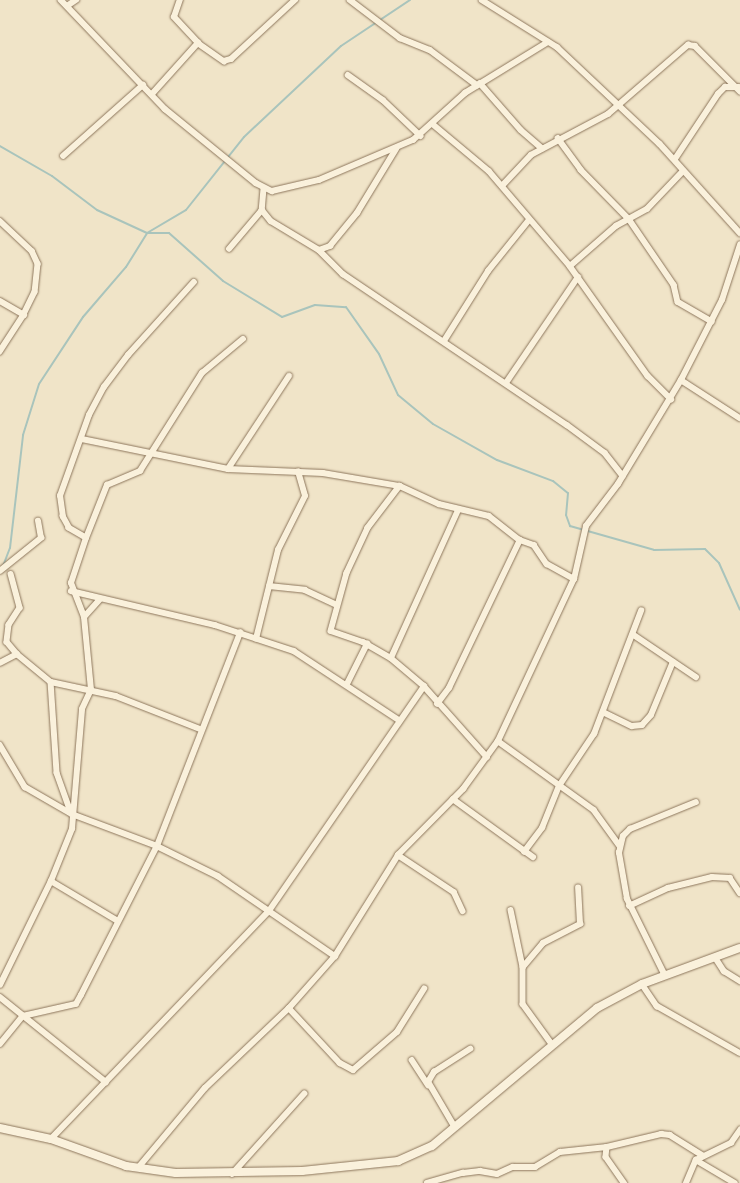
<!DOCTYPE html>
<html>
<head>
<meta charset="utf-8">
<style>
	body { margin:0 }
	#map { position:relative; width:740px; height:1183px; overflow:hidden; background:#f0e4c8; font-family:Literata,serif }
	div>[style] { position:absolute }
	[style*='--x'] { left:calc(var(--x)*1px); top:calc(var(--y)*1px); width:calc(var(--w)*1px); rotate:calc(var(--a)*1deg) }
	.stream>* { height:2px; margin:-1px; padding:0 1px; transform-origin:1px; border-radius:1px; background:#a9c4bc }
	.roads { filter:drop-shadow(0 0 1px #8d765c) drop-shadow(0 0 1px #8d765c) }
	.street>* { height:5.5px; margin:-2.75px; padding:0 2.75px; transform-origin:2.75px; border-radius:2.75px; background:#faf1dc }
	.secondary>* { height:8px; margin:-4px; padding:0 4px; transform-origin:4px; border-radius:4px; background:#faf1dc }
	span { translate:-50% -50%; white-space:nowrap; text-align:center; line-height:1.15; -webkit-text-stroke:3px #f7eed8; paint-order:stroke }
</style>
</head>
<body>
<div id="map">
	<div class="stream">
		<i style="--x:0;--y:146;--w:60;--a:30"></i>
		<i style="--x:52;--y:176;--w:56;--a:37.1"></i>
		<i style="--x:97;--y:210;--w:55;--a:24.7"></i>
		<i style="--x:147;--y:233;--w:22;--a:0"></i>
		<i style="--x:169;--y:233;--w:72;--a:41.6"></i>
		<i style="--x:223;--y:281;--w:69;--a:31.4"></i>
		<i style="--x:282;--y:317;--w:35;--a:-20"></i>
		<i style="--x:315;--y:305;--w:31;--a:4"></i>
		<i style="--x:346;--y:307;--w:57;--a:54.9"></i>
		<i style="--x:379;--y:354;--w:45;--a:65.1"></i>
		<i style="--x:398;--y:395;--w:45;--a:39.6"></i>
		<i style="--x:433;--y:424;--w:73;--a:29.4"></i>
		<i style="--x:497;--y:460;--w:60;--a:20.6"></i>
		<i style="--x:553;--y:481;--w:19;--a:39"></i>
		<i style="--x:568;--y:493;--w:22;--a:95"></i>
		<i style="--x:566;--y:515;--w:12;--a:70"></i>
		<i style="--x:570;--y:526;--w:87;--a:15.9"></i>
		<i style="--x:654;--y:550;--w:51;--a:-1.1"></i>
		<i style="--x:705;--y:549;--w:20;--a:45"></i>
		<i style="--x:719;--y:563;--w:51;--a:65.9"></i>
		<i style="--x:3;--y:566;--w:19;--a:-69"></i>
		<i style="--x:10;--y:548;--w:114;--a:-83.4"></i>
		<i style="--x:23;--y:435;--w:53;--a:-72.6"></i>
		<i style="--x:39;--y:384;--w:80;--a:-56.7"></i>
		<i style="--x:83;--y:317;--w:66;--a:-49.3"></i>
		<i style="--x:126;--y:267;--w:40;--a:-58"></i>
		<i style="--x:147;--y:233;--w:45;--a:-30.5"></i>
		<i style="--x:186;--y:210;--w:93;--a:-51.5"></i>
		<i style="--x:244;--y:137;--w:133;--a:-43.2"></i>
		<i style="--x:341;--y:46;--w:83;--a:-33.7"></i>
	</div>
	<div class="roads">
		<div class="street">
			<i style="--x:61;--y:0;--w:151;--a:46.3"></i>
			<i style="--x:165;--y:109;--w:117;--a:39.1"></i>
			<i style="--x:256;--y:183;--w:18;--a:27"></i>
			<i style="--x:272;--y:191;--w:48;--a:-13.2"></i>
			<i style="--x:319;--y:180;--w:102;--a:-23.1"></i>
			<i style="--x:413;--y:140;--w:70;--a:-42.1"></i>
			<i style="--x:465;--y:93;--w:97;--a:-31.6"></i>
			<i style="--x:350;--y:0;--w:63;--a:37.2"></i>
			<i style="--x:400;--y:38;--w:32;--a:22"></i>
			<i style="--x:430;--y:50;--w:59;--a:36.7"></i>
			<i style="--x:482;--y:0;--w:89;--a:32.1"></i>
			<i style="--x:557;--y:47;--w:141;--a:43.3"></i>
			<i style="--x:660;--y:144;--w:120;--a:48"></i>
			<i style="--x:67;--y:6;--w:11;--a:-34"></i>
			<i style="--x:198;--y:43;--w:32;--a:35"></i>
			<i style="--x:224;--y:61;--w:7;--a:-16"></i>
			<i style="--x:231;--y:59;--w:87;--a:-42.7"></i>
			<i style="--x:348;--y:75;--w:43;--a:35.5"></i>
			<i style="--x:383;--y:100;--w:52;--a:43.5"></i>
			<i style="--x:480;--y:83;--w:62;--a:48.9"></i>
			<i style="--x:521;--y:130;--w:28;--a:41"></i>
			<i style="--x:152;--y:94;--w:69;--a:-48"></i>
			<i style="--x:198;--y:43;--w:35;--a:-133"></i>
			<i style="--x:174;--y:17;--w:18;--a:-71"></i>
			<i style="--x:434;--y:125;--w:72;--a:39.9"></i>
			<i style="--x:489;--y:171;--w:125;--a:49.5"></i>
			<i style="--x:570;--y:266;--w:135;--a:54.7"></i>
			<i style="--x:648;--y:376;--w:33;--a:45"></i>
			<i style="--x:558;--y:138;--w:39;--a:54"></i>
			<i style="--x:581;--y:170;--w:69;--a:45.6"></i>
			<i style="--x:629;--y:219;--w:80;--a:55.7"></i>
			<i style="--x:674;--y:285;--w:17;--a:77"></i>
			<i style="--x:678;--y:302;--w:39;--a:30"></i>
			<i style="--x:63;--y:156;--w:107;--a:-41.6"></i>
			<i style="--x:675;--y:159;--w:78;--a:-56.5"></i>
			<i style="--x:718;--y:94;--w:10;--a:-45"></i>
			<i style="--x:725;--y:87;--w:14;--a:0"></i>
			<i style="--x:502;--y:186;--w:42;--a:-46.9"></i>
			<i style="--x:531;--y:155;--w:87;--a:-28"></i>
			<i style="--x:608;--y:114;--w:106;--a:-40.8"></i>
			<i style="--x:688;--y:45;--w:7;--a:8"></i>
			<i style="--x:695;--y:46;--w:64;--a:45"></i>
			<i style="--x:264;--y:189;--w:21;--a:95"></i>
			<i style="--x:262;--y:210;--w:14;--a:51"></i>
			<i style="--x:271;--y:221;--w:56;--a:31.1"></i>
			<i style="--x:319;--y:250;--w:34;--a:45"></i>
			<i style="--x:343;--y:274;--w:270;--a:34"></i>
			<i style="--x:567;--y:425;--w:47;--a:36.4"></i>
			<i style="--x:605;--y:453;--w:29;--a:52"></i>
			<i style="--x:0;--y:221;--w:44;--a:43.2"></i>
			<i style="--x:32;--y:251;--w:14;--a:65"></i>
			<i style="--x:38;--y:264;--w:28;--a:96"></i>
			<i style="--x:35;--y:292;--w:25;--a:116"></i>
			<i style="--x:24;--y:315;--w:44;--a:123"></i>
			<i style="--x:229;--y:249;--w:51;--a:-49.8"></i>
			<i style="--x:319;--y:250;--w:12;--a:-20"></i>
			<i style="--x:330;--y:246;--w:43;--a:-50.7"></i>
			<i style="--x:357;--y:213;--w:75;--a:-58.6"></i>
			<i style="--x:570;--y:266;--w:61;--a:-41"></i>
			<i style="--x:616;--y:226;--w:35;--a:-29"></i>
			<i style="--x:647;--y:209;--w:52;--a:-46.5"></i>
			<i style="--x:0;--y:301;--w:28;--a:30"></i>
			<i style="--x:444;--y:341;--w:83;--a:-57.8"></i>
			<i style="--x:488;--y:271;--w:65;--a:-51.2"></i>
			<i style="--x:681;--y:380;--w:70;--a:32.8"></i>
			<i style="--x:506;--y:383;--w:128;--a:-55.8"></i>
			<i style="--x:82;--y:439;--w:149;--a:11.6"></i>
			<i style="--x:228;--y:469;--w:95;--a:2.4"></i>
			<i style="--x:323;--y:473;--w:78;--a:9.6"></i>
			<i style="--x:400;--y:486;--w:43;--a:24.8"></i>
			<i style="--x:439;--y:504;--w:51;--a:13.5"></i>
			<i style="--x:489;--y:516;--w:39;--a:38"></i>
			<i style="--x:520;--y:540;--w:15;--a:20"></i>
			<i style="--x:534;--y:545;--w:23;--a:56"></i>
			<i style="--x:547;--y:564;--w:31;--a:29"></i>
			<i style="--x:228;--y:469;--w:111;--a:-56.7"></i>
			<i style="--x:400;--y:486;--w:53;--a:127.3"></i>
			<i style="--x:368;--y:528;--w:50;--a:115"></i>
			<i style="--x:347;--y:573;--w:60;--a:105.4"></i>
			<i style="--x:331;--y:631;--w:34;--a:19"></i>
			<i style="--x:363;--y:642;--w:32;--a:30"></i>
			<i style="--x:391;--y:658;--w:43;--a:40.3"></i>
			<i style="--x:424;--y:686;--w:95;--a:48.4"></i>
			<i style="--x:86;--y:538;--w:20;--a:-150"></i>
			<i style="--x:69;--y:528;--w:13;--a:-119"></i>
			<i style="--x:63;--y:517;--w:21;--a:-98"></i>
			<i style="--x:60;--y:496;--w:86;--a:-70.3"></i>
			<i style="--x:89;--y:415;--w:32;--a:-62"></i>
			<i style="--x:104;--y:387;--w:40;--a:-53"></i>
			<i style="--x:128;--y:355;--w:98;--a:-47.9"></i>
			<i style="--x:0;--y:571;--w:53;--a:-38.8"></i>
			<i style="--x:41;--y:538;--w:17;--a:-100"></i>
			<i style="--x:11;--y:574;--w:35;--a:75"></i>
			<i style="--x:20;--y:608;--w:20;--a:123"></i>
			<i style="--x:9;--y:625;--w:17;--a:97"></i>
			<i style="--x:7;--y:642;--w:16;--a:50"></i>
			<i style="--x:269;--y:586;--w:36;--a:6"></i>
			<i style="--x:305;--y:590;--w:35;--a:25"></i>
			<i style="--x:71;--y:591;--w:148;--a:13.3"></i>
			<i style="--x:215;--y:625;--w:83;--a:18.2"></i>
			<i style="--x:294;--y:651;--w:126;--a:33.3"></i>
			<i style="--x:84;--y:617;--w:24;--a:-48"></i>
			<i style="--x:634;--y:635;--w:75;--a:34.1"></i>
			<i style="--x:256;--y:639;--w:92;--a:-76.1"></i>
			<i style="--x:278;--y:550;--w:60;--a:-63.4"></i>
			<i style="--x:305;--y:496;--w:25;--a:-106"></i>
			<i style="--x:391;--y:658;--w:162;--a:-65.6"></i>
			<i style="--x:0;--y:663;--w:19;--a:-28"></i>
			<i style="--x:17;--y:654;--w:44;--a:39.5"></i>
			<i style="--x:51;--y:682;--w:66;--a:12.2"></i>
			<i style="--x:116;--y:696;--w:90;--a:21.4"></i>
			<i style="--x:51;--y:682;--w:91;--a:86.2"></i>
			<i style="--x:57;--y:773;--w:41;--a:70.3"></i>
			<i style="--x:347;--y:684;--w:45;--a:-63.4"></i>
			<i style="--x:437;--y:704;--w:20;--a:-53"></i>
			<i style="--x:449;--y:688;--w:164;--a:-64.4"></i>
			<i style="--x:603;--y:712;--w:32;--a:26"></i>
			<i style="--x:632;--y:726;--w:10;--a:-6"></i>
			<i style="--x:642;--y:725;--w:13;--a:-48"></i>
			<i style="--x:651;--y:715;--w:57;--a:-67.5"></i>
			<i style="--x:498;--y:741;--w:118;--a:35.7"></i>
			<i style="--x:594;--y:810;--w:44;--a:54.2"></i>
			<i style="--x:0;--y:745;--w:49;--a:59.2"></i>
			<i style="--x:25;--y:787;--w:54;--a:29.9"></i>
			<i style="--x:72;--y:814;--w:91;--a:20.6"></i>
			<i style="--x:157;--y:846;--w:68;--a:26.2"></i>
			<i style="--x:218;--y:876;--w:142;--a:34.4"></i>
			<i style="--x:453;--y:799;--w:99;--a:35.9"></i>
			<i style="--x:524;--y:852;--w:30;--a:-53"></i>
			<i style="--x:542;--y:828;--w:45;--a:-68"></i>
			<i style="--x:559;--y:786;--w:63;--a:-56.1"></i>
			<i style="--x:594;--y:734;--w:132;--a:-69.1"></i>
			<i style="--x:398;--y:855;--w:67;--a:33.5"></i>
			<i style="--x:454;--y:892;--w:21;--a:65"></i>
			<i style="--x:51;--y:881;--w:78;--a:30.8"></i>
			<i style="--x:629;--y:906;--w:43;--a:-24.8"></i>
			<i style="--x:668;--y:888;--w:45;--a:-14"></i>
			<i style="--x:712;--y:877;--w:18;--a:3"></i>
			<i style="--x:730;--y:878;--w:18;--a:56"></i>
			<i style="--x:511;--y:910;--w:58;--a:78.1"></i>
			<i style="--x:523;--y:967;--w:37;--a:90"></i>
			<i style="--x:523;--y:1004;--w:49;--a:54.1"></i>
			<i style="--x:715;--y:957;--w:17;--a:57"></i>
			<i style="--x:724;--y:971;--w:19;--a:32"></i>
			<i style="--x:523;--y:967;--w:31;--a:-50"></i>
			<i style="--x:543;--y:943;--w:42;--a:-27.2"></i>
			<i style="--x:580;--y:924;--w:36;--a:-93"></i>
			<i style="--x:665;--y:976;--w:86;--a:-116.3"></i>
			<i style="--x:627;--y:899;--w:47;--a:-99.9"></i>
			<i style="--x:619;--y:853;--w:17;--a:-77"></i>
			<i style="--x:623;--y:836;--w:10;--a:-45"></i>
			<i style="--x:630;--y:829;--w:71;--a:-22.2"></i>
			<i style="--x:642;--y:984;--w:27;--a:56"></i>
			<i style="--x:657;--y:1006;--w:95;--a:29.5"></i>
			<i style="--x:0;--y:985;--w:116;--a:-63.9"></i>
			<i style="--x:51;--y:881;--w:56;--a:-68"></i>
			<i style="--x:72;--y:829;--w:120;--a:-85.2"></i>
			<i style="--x:82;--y:709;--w:21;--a:-65"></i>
			<i style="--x:91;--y:690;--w:73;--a:-95.5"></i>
			<i style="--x:84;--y:617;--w:36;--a:-111"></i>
			<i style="--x:71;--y:583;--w:47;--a:-71.6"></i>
			<i style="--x:86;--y:538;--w:57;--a:-68.4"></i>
			<i style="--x:107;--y:485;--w:36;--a:-23"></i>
			<i style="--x:140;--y:471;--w:116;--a:-57.7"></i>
			<i style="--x:202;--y:373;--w:53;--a:-39.7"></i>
			<i style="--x:0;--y:997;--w:136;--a:38.7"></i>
			<i style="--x:289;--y:1008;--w:75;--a:47.2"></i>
			<i style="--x:340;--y:1063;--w:15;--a:28"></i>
			<i style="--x:353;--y:1070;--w:58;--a:-40.8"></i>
			<i style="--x:397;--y:1032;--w:51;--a:-57.9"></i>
			<i style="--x:0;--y:1044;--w:36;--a:-51"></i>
			<i style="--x:23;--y:1016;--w:54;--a:-12.8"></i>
			<i style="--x:76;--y:1004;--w:10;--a:-61"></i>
			<i style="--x:81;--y:995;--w:167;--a:-63"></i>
			<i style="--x:157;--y:846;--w:229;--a:-68.7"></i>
			<i style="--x:412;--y:1060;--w:30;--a:57"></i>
			<i style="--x:455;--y:1128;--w:53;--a:-120.4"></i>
			<i style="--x:428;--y:1082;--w:12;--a:-59"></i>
			<i style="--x:434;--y:1072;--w:43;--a:-32.6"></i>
			<i style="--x:51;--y:1139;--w:315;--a:-46.3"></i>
			<i style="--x:269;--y:911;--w:273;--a:-55.4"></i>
			<i style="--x:607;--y:1147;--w:10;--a:96"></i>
			<i style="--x:606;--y:1157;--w:32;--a:55"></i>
			<i style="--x:696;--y:1160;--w:45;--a:30.5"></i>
			<i style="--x:138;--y:1168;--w:104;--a:-50.1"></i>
			<i style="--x:205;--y:1088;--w:116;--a:-43.6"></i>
			<i style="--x:289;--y:1008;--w:69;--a:-48.5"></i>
			<i style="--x:335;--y:956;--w:119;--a:-58"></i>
			<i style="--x:398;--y:855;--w:93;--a:-45.4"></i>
			<i style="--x:463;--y:789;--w:59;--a:-53.9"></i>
			<i style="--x:498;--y:741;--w:179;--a:-64.9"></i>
			<i style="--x:574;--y:579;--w:54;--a:-77.2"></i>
			<i style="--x:586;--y:526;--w:53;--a:-52.7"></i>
			<i style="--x:618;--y:484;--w:122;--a:-58.8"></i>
			<i style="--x:681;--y:380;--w:90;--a:-62.9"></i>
			<i style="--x:722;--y:300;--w:58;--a:-71.9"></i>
			<i style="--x:232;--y:1174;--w:108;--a:-48"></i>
			<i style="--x:427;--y:1183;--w:37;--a:-16"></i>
			<i style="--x:463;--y:1173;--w:17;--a:-7"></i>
			<i style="--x:480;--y:1171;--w:17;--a:10"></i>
			<i style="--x:497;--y:1174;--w:17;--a:-24"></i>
			<i style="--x:513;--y:1167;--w:22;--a:0"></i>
			<i style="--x:535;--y:1167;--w:29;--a:-31"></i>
			<i style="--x:560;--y:1152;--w:47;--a:-6.1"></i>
			<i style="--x:607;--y:1147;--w:56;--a:-13.5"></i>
			<i style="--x:661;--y:1134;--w:9;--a:6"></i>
			<i style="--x:670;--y:1135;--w:39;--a:32"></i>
			<i style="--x:686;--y:1183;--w:25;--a:-67"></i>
			<i style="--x:696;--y:1160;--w:39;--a:-26"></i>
			<i style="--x:731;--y:1143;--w:16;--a:-55"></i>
		</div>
		<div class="secondary">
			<i style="--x:0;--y:1128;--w:52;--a:12.2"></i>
			<i style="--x:51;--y:1139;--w:80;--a:19.8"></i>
			<i style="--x:126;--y:1166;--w:50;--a:8"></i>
			<i style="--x:176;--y:1173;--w:126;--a:-0.9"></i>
			<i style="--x:302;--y:1171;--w:97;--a:-5.9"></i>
			<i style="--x:398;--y:1161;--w:37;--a:-24"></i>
			<i style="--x:432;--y:1146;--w:215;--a:-39.9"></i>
			<i style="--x:597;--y:1008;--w:51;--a:-28.1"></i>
			<i style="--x:642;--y:984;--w:104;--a:-20.2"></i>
		</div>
	</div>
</div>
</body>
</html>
